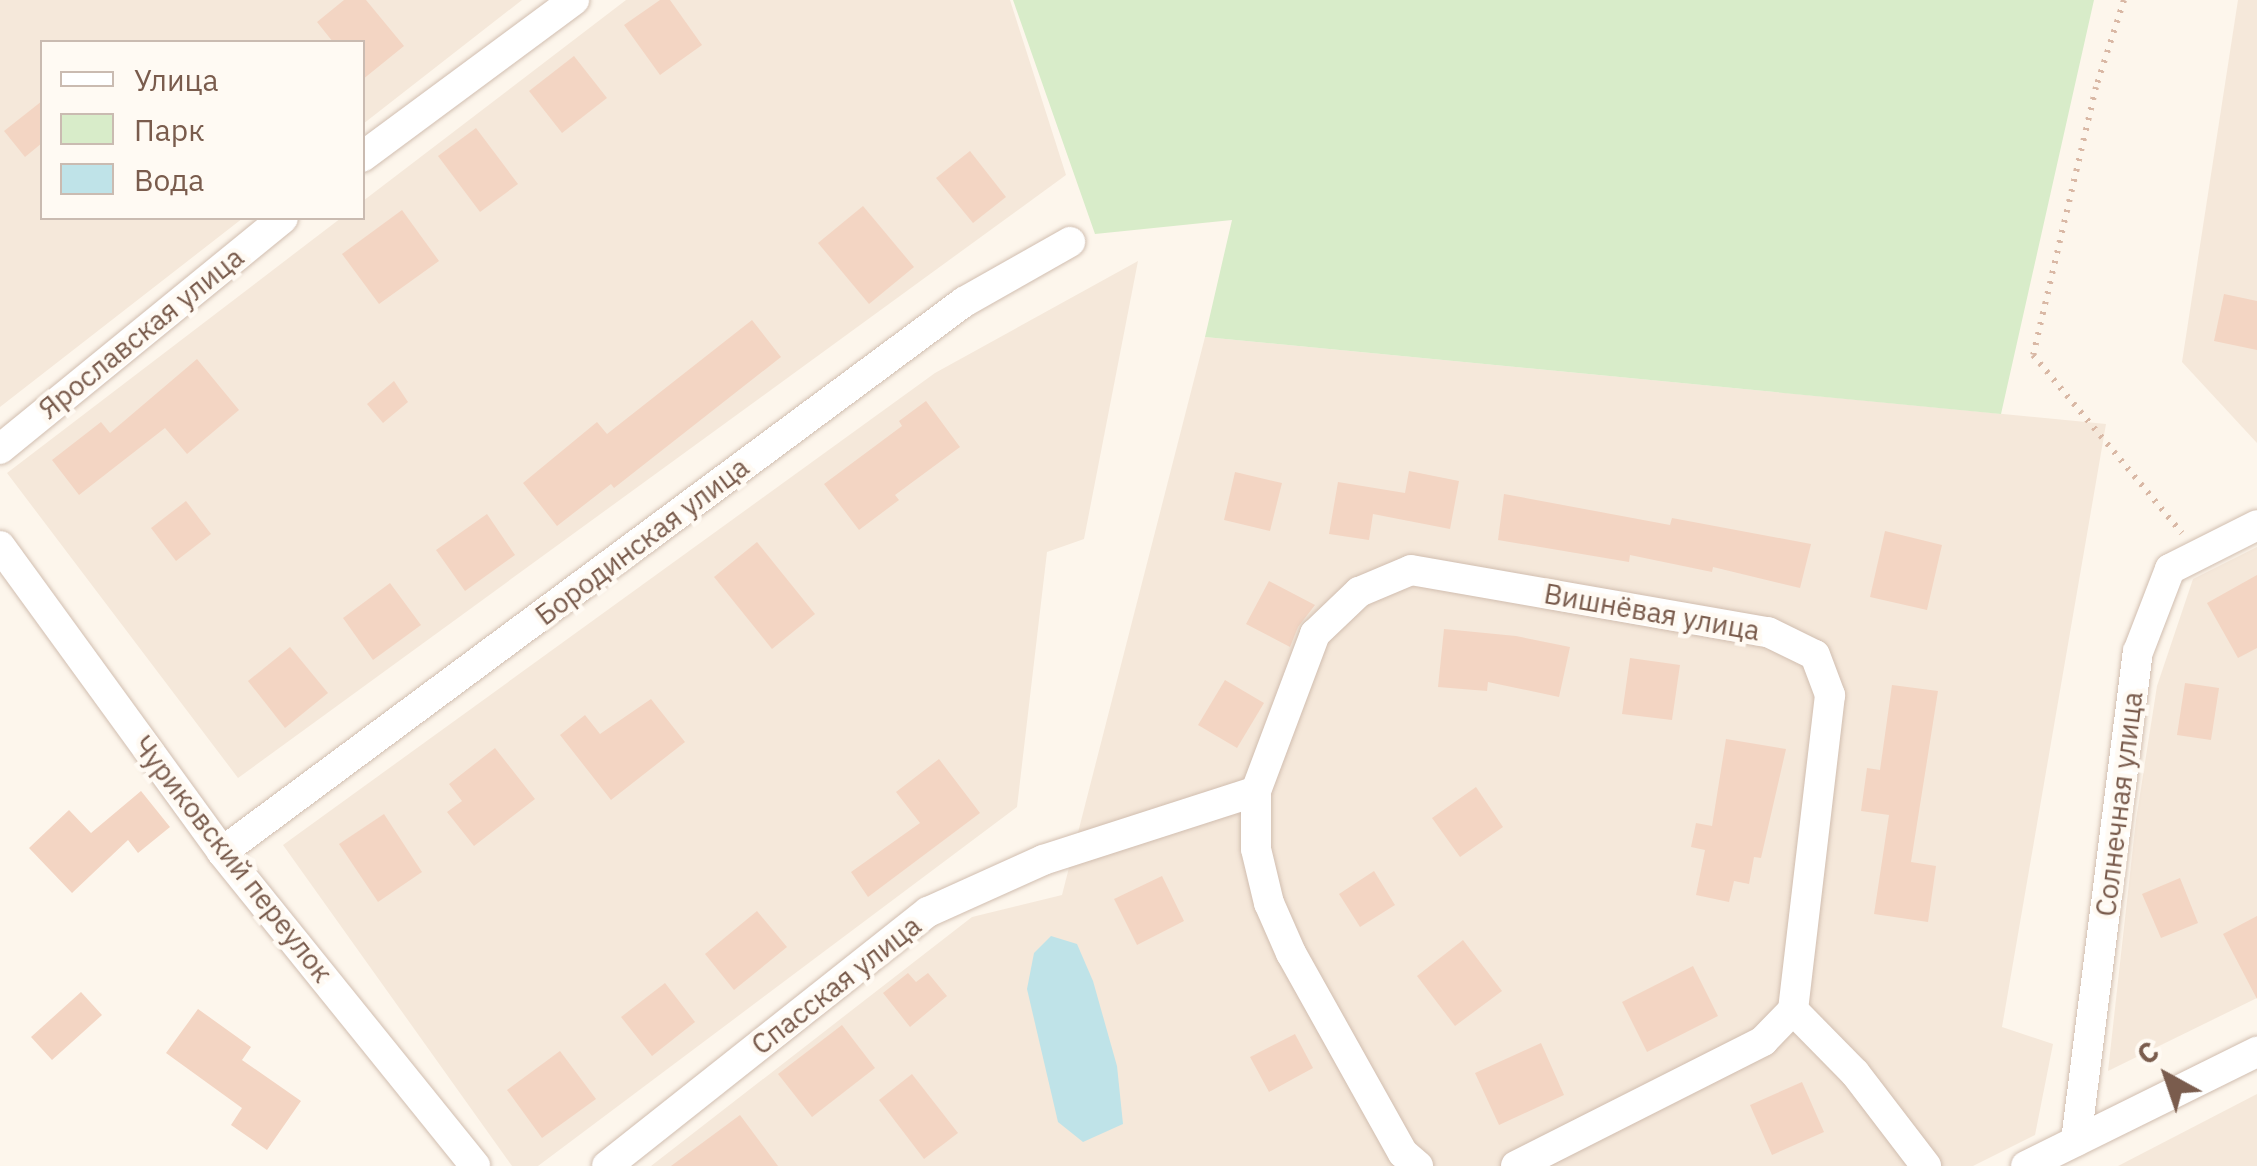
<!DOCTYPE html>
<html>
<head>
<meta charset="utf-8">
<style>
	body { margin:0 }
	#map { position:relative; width:2257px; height:1166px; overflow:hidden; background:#fdf6ec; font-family:"IBM Plex Sans",sans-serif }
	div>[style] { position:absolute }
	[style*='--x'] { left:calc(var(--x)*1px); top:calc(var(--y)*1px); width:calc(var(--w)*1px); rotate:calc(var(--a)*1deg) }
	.residential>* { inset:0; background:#f5e8da }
	.green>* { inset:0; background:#d8ecc9 }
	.water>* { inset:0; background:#bfe3e8 }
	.building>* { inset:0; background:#f3d5c3 }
	.path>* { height:6px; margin-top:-3px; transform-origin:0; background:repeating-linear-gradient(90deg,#d9b8a5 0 2.5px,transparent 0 10.5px) }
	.roads { filter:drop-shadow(0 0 2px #d1beb0) drop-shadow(0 0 2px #d1beb0) }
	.minor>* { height:30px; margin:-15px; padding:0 15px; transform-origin:15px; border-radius:15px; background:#fff }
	span { translate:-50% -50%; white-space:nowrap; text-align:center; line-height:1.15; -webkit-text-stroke:9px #fffaf3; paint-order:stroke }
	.street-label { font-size:28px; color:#7a5c4d }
	.legend { position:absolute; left:40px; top:40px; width:325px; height:180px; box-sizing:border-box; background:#fffaf3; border:2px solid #cabbb1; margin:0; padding:12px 18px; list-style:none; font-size:30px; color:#7a5c4d }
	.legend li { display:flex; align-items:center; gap:20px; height:50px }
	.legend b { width:50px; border:2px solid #cabbb1 }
	.north { position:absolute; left:2117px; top:1026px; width:100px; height:100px; -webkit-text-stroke:8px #fffaf3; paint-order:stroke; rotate:320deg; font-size:28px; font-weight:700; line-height:40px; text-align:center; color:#7a5c4d }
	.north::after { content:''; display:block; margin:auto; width:35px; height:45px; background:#7a5c4d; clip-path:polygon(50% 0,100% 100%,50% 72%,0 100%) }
</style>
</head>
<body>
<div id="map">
	<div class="residential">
		<i style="clip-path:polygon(0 0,522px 0,363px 124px,362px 42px,42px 42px,42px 218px,243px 218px,0 407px)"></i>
		<i style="clip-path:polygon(626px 0,1010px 0,1066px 175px,238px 778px,7px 473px,341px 218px,362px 218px,363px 201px)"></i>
		<i style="clip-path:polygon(2238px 0,2257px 0,2257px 443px,2182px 362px)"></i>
		<i style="clip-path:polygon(1138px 261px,1084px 539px,1047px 552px,1017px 807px,538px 1166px,512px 1166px,283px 845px,935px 373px)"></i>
		<i style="clip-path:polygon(1205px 337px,2106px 424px,2002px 1027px,2053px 1044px,2035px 1135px,1973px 1166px,651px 1166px,972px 917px,1062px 895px)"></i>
		<i style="clip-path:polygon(2257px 547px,2257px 998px,2108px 1071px,2136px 820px,2157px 686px,2193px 579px)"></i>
		<i style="clip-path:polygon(2257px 1094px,2257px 1166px,2118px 1166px)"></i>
	</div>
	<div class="green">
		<i style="clip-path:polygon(1013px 0,2094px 0,2001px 414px,1205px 337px,1232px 220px,1095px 234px)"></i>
	</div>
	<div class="water">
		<i style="clip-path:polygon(1051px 936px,1077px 944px,1093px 981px,1117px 1066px,1123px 1124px,1083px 1142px,1058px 1122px,1027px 989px,1034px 953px)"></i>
	</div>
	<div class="building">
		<i style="clip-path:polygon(344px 0,366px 0,404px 46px,362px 80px,362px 42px,333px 42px,317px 22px)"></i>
		<i style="clip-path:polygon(660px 0,670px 0,702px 45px,660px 75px,624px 25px)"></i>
		<i style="clip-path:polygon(574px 56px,607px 98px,562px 133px,529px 91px)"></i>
		<i style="clip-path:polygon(42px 101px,42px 143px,25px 157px,4px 131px)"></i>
		<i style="clip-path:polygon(476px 128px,518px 184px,480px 212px,438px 156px)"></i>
		<i style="clip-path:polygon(970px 151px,1006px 197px,973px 223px,936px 178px)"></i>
		<i style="clip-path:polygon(863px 206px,914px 267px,869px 304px,818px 243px)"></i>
		<i style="clip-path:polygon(402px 210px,439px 261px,379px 304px,342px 254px)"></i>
		<i style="clip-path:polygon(2224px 294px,2257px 301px,2257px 350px,2214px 341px)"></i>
		<i style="clip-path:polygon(752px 320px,781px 357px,614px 488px,611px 484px,557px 526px,523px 483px,597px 422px,607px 434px)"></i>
		<i style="clip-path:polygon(197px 359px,239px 410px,187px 454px,165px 428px,79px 495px,52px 460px,101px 422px,110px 433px)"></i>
		<i style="clip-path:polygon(394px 381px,408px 402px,383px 423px,367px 404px)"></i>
		<i style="clip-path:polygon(926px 401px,960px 447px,895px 495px,899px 500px,859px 530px,824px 484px,902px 426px,899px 421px)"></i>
		<i style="clip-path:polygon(1409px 471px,1459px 481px,1450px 529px,1373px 514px,1369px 540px,1329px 534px,1338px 482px,1405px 493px)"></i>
		<i style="clip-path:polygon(1235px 472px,1282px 483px,1270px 531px,1224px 520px)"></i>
		<i style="clip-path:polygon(1504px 494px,1670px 525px,1672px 518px,1811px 544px,1800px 588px,1713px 567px,1712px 572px,1630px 555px,1629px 562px,1498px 540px)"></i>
		<i style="clip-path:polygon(186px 501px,211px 534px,176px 561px,151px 528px)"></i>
		<i style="clip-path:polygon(487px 514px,515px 555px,465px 591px,436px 550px)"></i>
		<i style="clip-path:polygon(1885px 531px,1942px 545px,1927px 610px,1870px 597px)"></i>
		<i style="clip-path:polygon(757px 542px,815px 614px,772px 649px,714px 577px)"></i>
		<i style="clip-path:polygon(2257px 575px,2257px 648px,2238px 658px,2207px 603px)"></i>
		<i style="clip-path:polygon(1269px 581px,1315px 605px,1298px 627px,1290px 647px,1246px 624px)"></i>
		<i style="clip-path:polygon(390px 583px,421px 625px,373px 660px,343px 618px)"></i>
		<i style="clip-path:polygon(1444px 629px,1516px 636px,1570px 647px,1559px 697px,1488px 682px,1487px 691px,1438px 687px)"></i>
		<i style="clip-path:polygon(290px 647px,328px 693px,285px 728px,248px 681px)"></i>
		<i style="clip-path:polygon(1630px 658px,1680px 665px,1672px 720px,1622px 714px)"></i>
		<i style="clip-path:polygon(1225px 680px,1264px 703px,1237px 748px,1198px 725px)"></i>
		<i style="clip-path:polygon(2185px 683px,2219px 688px,2211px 740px,2177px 735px)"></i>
		<i style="clip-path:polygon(1892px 685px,1938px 691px,1911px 862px,1936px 866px,1928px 922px,1874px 914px,1889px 815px,1861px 811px,1867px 768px,1880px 770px)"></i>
		<i style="clip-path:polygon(651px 699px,685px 742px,611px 800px,560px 735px,585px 715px,600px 734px)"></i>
		<i style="clip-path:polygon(1726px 739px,1786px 749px,1761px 858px,1754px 857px,1749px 884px,1734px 881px,1729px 902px,1696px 895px,1705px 850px,1691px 847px,1696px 823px,1712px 826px)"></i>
		<i style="clip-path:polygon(495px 748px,535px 799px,474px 846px,447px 812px,462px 801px,449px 784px)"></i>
		<i style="clip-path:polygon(939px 759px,980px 813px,868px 897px,851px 872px,920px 823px,896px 792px)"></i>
		<i style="clip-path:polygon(1476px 787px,1503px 827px,1460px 857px,1432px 818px)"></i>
		<i style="clip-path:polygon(141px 791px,170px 827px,138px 853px,128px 840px,72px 893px,29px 848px,69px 810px,91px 833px)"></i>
		<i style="clip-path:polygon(384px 814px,422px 872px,378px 902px,339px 844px)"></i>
		<i style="clip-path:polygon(1374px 871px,1395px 905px,1360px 927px,1339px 894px)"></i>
		<i style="clip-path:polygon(1162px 876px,1184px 921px,1137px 945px,1114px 899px)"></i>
		<i style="clip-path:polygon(2180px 878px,2198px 923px,2161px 938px,2142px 894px)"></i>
		<i style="clip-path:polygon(757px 911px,787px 947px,734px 990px,705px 954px)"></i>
		<i style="clip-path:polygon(2257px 916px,2257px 999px,2223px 934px)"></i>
		<i style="clip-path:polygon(1463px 940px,1502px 991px,1455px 1026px,1417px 976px)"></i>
		<i style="clip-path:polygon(1693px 966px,1718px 1016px,1647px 1052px,1622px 1002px)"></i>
		<i style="clip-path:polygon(908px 973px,916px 982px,928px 973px,947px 996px,910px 1027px,883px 993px)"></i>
		<i style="clip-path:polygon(665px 983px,695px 1022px,652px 1056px,621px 1017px)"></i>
		<i style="clip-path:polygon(81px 992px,102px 1015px,52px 1060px,31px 1037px)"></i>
		<i style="clip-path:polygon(198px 1009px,251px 1047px,242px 1060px,301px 1101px,267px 1150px,231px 1125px,242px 1108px,166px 1053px)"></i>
		<i style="clip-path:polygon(842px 1025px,875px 1068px,812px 1117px,778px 1074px)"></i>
		<i style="clip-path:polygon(1295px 1034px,1313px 1068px,1269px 1092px,1250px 1057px)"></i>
		<i style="clip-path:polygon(1541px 1043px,1564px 1095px,1499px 1125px,1475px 1073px)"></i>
		<i style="clip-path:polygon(560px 1051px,596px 1099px,542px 1138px,507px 1090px)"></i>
		<i style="clip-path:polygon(912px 1074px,958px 1133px,924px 1159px,879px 1100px)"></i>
		<i style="clip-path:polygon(1802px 1082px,1824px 1132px,1772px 1155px,1750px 1105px)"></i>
		<i style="clip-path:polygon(740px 1115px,778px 1166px,671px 1166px)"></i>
	</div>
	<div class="path">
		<i style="--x:2124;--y:0;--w:91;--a:107.8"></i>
		<i style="--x:2096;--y:87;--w:275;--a:103.2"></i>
		<i style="--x:2033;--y:355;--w:232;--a:50.1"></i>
	</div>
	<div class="roads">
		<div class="minor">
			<i style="--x:362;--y:157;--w:264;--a:-36.5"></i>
			<i style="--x:0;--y:449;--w:365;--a:-39.2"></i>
			<i style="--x:0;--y:546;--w:378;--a:54"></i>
			<i style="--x:222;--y:852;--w:403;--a:51.1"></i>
			<i style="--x:1256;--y:791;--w:168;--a:-69.4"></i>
			<i style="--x:1315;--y:634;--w:61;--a:-43.7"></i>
			<i style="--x:1359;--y:592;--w:56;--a:-22.9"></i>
			<i style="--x:1411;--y:570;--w:362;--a:9.9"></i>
			<i style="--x:1768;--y:632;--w:52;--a:26.1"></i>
			<i style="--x:1815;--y:655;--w:43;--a:69.4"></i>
			<i style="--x:1830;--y:695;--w:317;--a:96.7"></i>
			<i style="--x:222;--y:852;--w:924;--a:-36.55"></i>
			<i style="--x:964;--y:302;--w:122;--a:-29.5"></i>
			<i style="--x:2076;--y:1141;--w:493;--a:-82.8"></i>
			<i style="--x:2138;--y:652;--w:89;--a:-68.9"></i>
			<i style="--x:2170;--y:569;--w:97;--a:-26.8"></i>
			<i style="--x:607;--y:1166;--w:409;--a:-38.4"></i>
			<i style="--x:928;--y:912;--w:126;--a:-24.3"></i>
			<i style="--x:1043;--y:860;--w:224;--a:-17.9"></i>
			<i style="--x:1256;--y:791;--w:58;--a:90"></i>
			<i style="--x:1256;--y:849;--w:56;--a:76.5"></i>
			<i style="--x:1269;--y:903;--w:55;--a:66.3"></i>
			<i style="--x:1291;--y:953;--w:229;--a:60.8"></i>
			<i style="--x:1403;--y:1153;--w:20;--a:41"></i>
			<i style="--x:1516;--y:1166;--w:277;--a:-26.8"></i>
			<i style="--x:1763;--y:1041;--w:43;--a:-45.9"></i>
			<i style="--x:1793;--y:1010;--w:88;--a:45.5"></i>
			<i style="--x:1855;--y:1073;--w:117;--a:52.6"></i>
			<i style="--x:2026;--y:1166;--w:258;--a:-26.3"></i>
		</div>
	</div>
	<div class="street-label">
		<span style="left:141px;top:333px;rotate:-39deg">Ярославская улица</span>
		<span style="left:642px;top:541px;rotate:-37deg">Бородинская улица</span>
		<span style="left:1652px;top:612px;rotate:10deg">Вишнёвая улица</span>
		<span style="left:2119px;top:804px;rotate:-83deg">Солнечная улица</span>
		<span style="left:233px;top:859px;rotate:52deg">Чуриковский переулок</span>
		<span style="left:836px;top:985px;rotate:-38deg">Спасская улица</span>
	</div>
	<ul class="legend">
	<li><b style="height:12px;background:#fff"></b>Улица</li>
	<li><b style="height:28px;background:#d8ecc9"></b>Парк</li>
	<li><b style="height:28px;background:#bfe3e8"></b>Вода</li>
	</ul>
	<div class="north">С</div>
</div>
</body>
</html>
